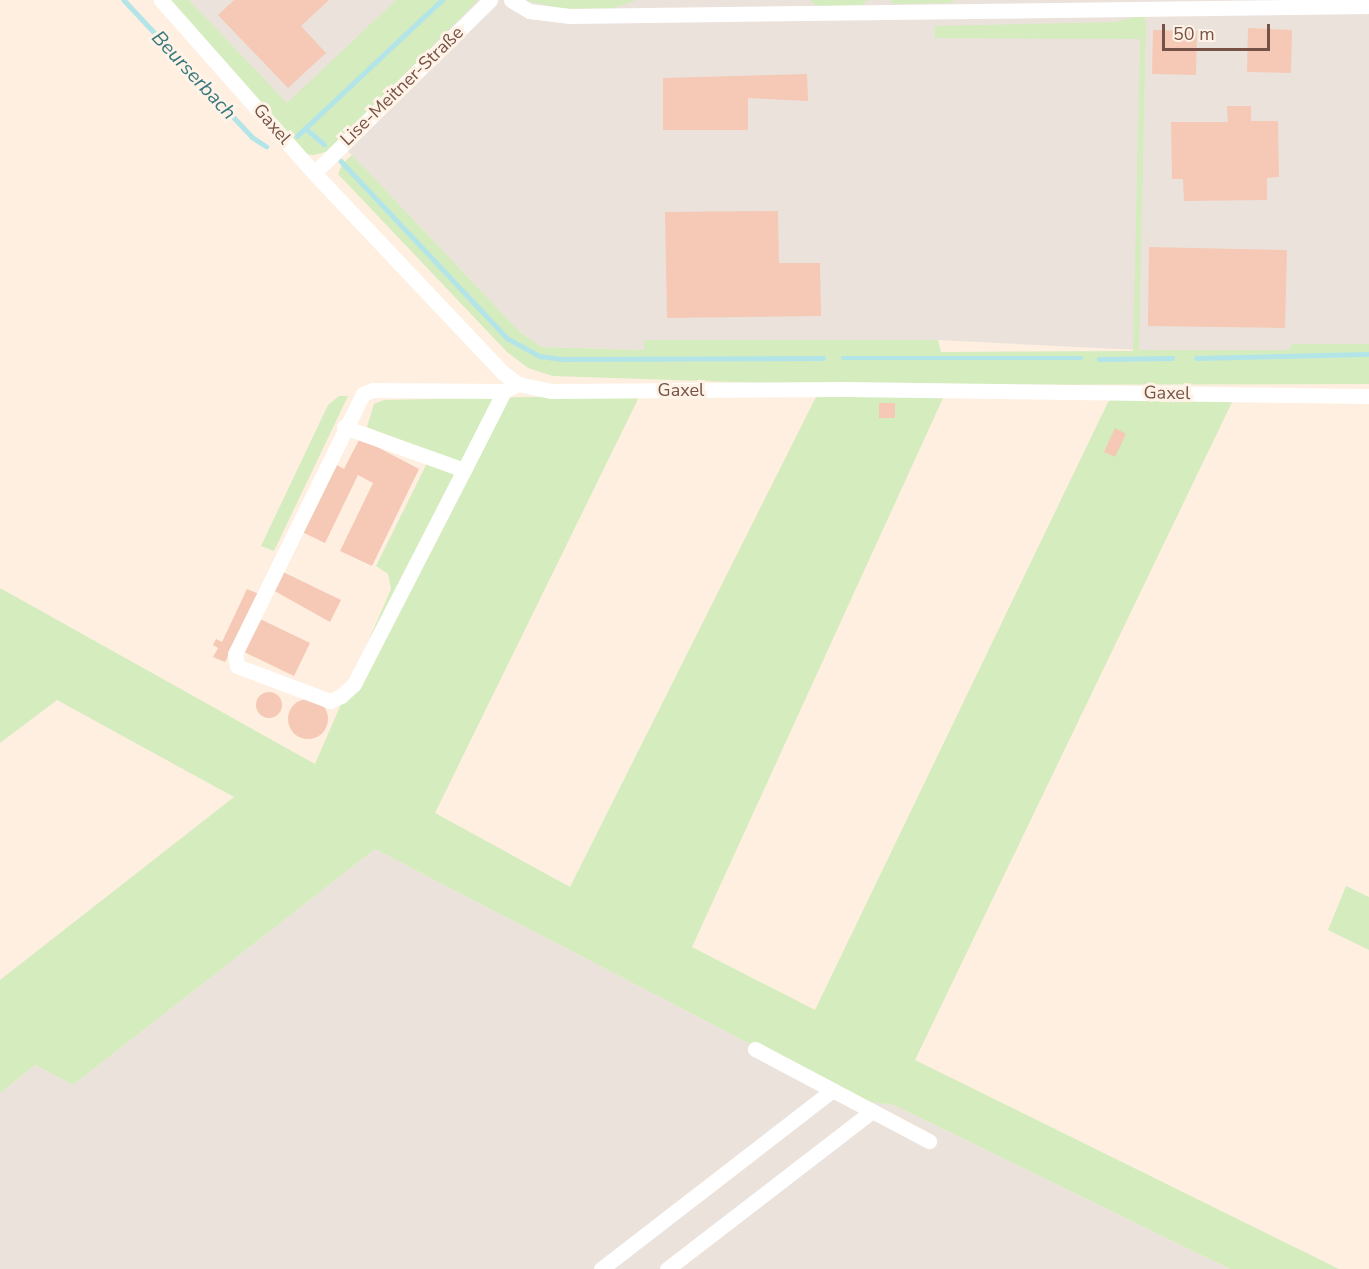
<!DOCTYPE html>
<html>
<head>
<meta charset="utf-8">
<style>
	body { margin:0 }
	#map { position:relative; width:1369px; height:1269px; overflow:hidden; background:#feefe0; font-family:"Nunito Sans",sans-serif }
	div>[style] { position:absolute }
	[style*='--x'] { left:calc(var(--x)*1px); top:calc(var(--y)*1px); width:calc(var(--w)*1px); rotate:calc(var(--a)*1deg) }
	.industrial>* { inset:0; background:#ece2dc }
	.green>* { inset:0; background:#d5ecbe }
	.stream>* { height:4.5px; margin:-2.25px; padding:0 2.25px; transform-origin:2.25px; border-radius:2.25px; background:#b3e5e8 }
	.building>* { inset:0; background:#f5c9b5 }
	.round { border-radius:50% }
	.minor>* { height:15px; margin:-7.5px; padding:0 7.5px; transform-origin:7.5px; border-radius:7.5px; background:#fff }
	span { translate:-50% -50%; white-space:nowrap; text-align:center; line-height:1.15; -webkit-text-stroke:6px #fff3e7; paint-order:stroke }
	.street-label { font-size:18px; color:#765246 }
	.water-label { font-size:20px; color:#39787c; font-style:italic }
	.scale { position:absolute; left:1162px; top:24px; width:108px; height:27px; box-sizing:border-box; border:3px solid #765246; border-top:0; padding-left:8px; font-size:18px; line-height:21px; white-space:nowrap; color:#765246; -webkit-text-stroke:4px #fff3e7; paint-order:stroke }
</style>
</head>
<body>
<div id="map">
	<div class="industrial">
		<i style="clip-path:polygon(189px 0,1369px 0,1369px 344px,1291px 344px,1291px 350px,1139px 350px,938px 340px,645px 340px,645px 350px,542px 347px,520px 332px,347px 150px,287px 104px)"></i>
		<i style="clip-path:polygon(375px 849px,858px 1100px,894px 1105px,1230px 1269px,0 1269px,0 1093px,35px 1065px,73px 1085px)"></i>
	</div>
	<div class="green">
		<i style="clip-path:polygon(168px 0,189px 0,287px 103px,396px 0,478px 0,329px 151px,314px 155px,304px 154px)"></i>
		<i style="clip-path:polygon(524px 0,637px 0,614px 8px,561px 9px)"></i>
		<i style="clip-path:polygon(810px 0,867px 0,862px 5px,816px 6px)"></i>
		<i style="clip-path:polygon(890px 0,954px 0,952px 3px,893px 4px)"></i>
		<i style="clip-path:polygon(1143px 15px,1146px 20px,1139px 350px,1290px 350px,1291px 344px,1369px 344px,1369px 384px,829px 385px,553px 376px,528px 368px,507px 352px,338px 174px,342px 164px,352px 155px,520px 332px,542px 347px,644px 350px,644px 340px,938px 340px,941px 352px,1133px 351px,1140px 39px,935px 38px,934px 26px,1114px 22px)"></i>
		<i style="clip-path:polygon(640px 395px,435px 813px,570px 887px,817px 395px,944px 396px,692px 947px,815px 1010px,1111px 396px,1235px 396px,915px 1060px,1339px 1269px,1230px 1269px,894px 1105px,858px 1100px,375px 849px,73px 1085px,35px 1065px,0 1093px,0 980px,234px 797px,57px 700px,0 743px,0 588px,315px 764px,391px 589px,388px 574px,376px 566px,432px 453px,367px 427px,374px 404px,384px 400px)"></i>
		<i style="clip-path:polygon(339px 396px,348px 396px,274px 551px,261px 546px,328px 405px)"></i>
		<i style="clip-path:polygon(1346px 886px,1369px 897px,1369px 950px,1328px 930px)"></i>
	</div>
	<div class="stream">
		<i style="--x:124;--y:0;--w:187;--a:46.9"></i>
		<i style="--x:252;--y:137;--w:17;--a:33"></i>
		<i style="--x:305;--y:128;--w:25;--a:40"></i>
		<i style="--x:297;--y:136;--w:199;--a:-43.2"></i>
		<i style="--x:341;--y:161;--w:243;--a:46.8"></i>
		<i style="--x:507;--y:338;--w:38;--a:29"></i>
		<i style="--x:540;--y:356;--w:22;--a:8"></i>
		<i style="--x:562;--y:359;--w:261;--a:-0.2"></i>
		<i style="--x:843;--y:358;--w:238;--a:0"></i>
		<i style="--x:1196;--y:358;--w:173;--a:-1.3"></i>
		<i style="--x:1099;--y:359;--w:73;--a:-0.8"></i>
	</div>
	<div class="building">
		<i style="clip-path:polygon(234px 0,329px 0,301px 26px,326px 53px,288px 88px,218px 15px)"></i>
		<i style="clip-path:polygon(1248px 28px,1292px 30px,1291px 73px,1247px 72px)"></i>
		<i style="clip-path:polygon(1153px 30px,1197px 31px,1196px 75px,1152px 74px)"></i>
		<i style="clip-path:polygon(807px 74px,808px 101px,748px 98px,748px 130px,663px 130px,663px 78px)"></i>
		<i style="clip-path:polygon(1227px 106px,1251px 106px,1251px 121px,1278px 121px,1279px 177px,1267px 178px,1267px 200px,1184px 201px,1183px 179px,1172px 179px,1171px 122px,1228px 122px)"></i>
		<i style="clip-path:polygon(778px 211px,779px 263px,820px 263px,821px 316px,667px 318px,665px 212px)"></i>
		<i style="clip-path:polygon(1149px 247px,1287px 250px,1285px 328px,1148px 326px)"></i>
		<i style="clip-path:polygon(879px 403px,895px 403px,895px 418px,879px 418px)"></i>
		<i style="clip-path:polygon(1115px 428px,1126px 434px,1115px 457px,1104px 452px)"></i>
		<i style="clip-path:polygon(360px 438px,419px 469px,372px 566px,340px 551px,373px 483px,358px 475px,325px 543px,300px 531px,333px 463px,344px 469px)"></i>
		<i style="clip-path:polygon(281px 571px,341px 600px,330px 622px,271px 589px)"></i>
		<i style="clip-path:polygon(247px 589px,259px 594px,225px 662px,213px 657px,218px 648px,213px 645px,216px 639px,222px 642px)"></i>
		<i style="clip-path:polygon(258px 618px,310px 643px,294px 676px,242px 651px)"></i>
		<i class="round" style="left:256px;top:692px;width:26px;height:26px"></i>
		<i class="round" style="left:288px;top:699px;width:40px;height:40px"></i>
	</div>
	<div class="minor">
		<i style="--x:161;--y:0;--w:231;--a:48.5"></i>
		<i style="--x:314;--y:173;--w:274;--a:46.6"></i>
		<i style="--x:502;--y:372;--w:20;--a:37"></i>
		<i style="--x:518;--y:384;--w:34;--a:12"></i>
		<i style="--x:551;--y:391;--w:293;--a:-0.4"></i>
		<i style="--x:844;--y:389;--w:525;--a:0.76"></i>
		<i style="--x:511;--y:0;--w:21;--a:31"></i>
		<i style="--x:529;--y:11;--w:41;--a:7"></i>
		<i style="--x:570;--y:16;--w:799;--a:-0.72"></i>
		<i style="--x:314;--y:173;--w:247;--a:-44.5"></i>
		<i style="--x:344;--y:427;--w:127;--a:19.7"></i>
		<i style="--x:464;--y:470;--w:89;--a:-63.1"></i>
		<i style="--x:464;--y:470;--w:241;--a:117.2"></i>
		<i style="--x:354;--y:684;--w:18;--a:137"></i>
		<i style="--x:341;--y:696;--w:12;--a:156"></i>
		<i style="--x:330;--y:701;--w:99;--a:-159.4"></i>
		<i style="--x:237;--y:666;--w:12;--a:-99"></i>
		<i style="--x:235;--y:654;--w:290;--a:-63.8"></i>
		<i style="--x:363;--y:394;--w:11;--a:-22"></i>
		<i style="--x:373;--y:390;--w:131;--a:0.4"></i>
		<i style="--x:504;--y:391;--w:16;--a:-27"></i>
		<i style="--x:755;--y:1049;--w:197;--a:27.9"></i>
		<i style="--x:601;--y:1269;--w:293;--a:-37.7"></i>
		<i style="--x:667;--y:1269;--w:259;--a:-37.6"></i>
	</div>
	<div class="street-label">
		<span style="left:402px;top:86px;rotate:-44deg">Lise-Meitner-Straße</span>
		<span style="left:272px;top:124px;rotate:49deg">Gaxel</span>
		<span style="left:681px;top:390px">Gaxel</span>
		<span style="left:1167px;top:393px;rotate:1deg">Gaxel</span>
	</div>
	<div class="water-label">
		<span style="left:194px;top:75px;rotate:47deg">Beurserbach</span>
	</div>
	<div class="scale">50 m</div>
</div>
</body>
</html>
